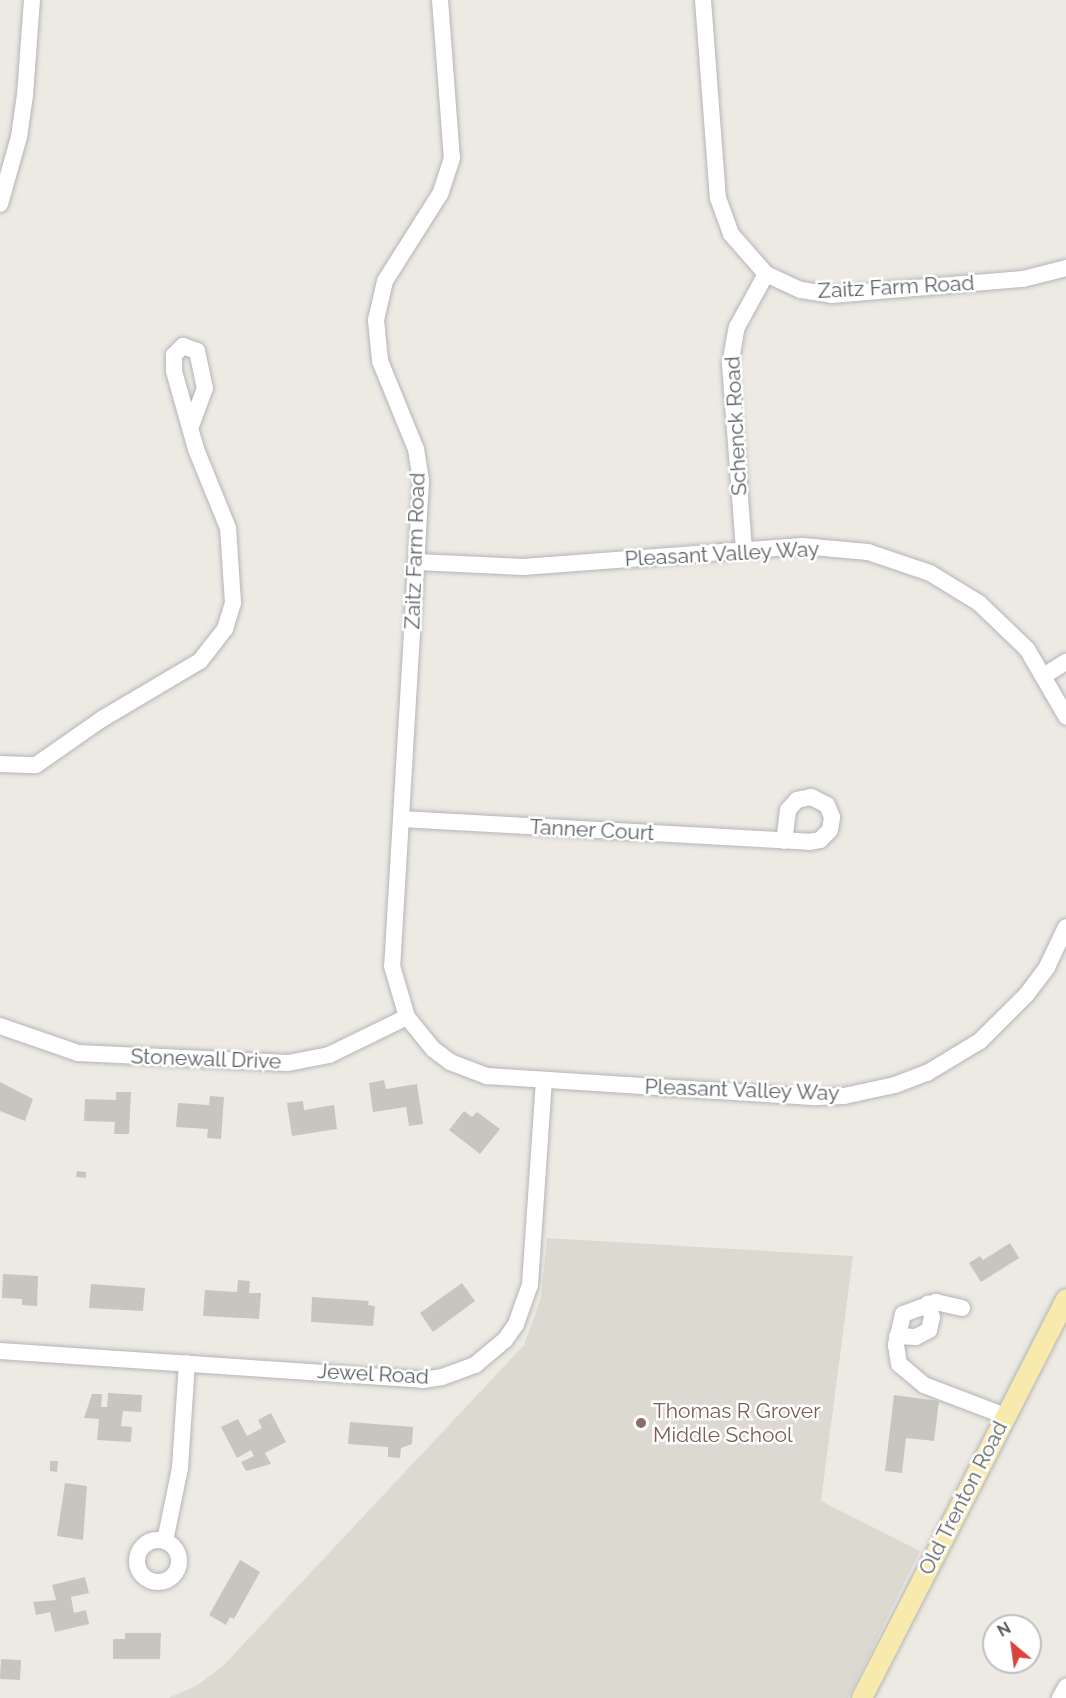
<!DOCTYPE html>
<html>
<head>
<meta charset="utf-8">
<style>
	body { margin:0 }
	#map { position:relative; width:1066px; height:1698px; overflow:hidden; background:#edeae3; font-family:Raleway,sans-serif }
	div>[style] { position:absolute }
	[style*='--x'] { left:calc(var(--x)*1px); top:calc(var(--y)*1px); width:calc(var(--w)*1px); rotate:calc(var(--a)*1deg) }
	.education>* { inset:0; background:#dcd9d1 }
	.building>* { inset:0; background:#c8c5c0 }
	.roads { filter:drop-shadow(0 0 2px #b3b5b9) drop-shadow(0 0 2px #b3b5b9) }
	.minor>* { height:16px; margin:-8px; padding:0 8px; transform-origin:8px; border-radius:8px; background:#fff }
	.minor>.ring { margin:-8px; padding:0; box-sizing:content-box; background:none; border:16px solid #fff; border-radius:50% }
	.major>* { height:20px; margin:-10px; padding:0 10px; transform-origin:10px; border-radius:10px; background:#f8eaac }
	.dots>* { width:16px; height:16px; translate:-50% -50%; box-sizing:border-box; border:3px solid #fff; border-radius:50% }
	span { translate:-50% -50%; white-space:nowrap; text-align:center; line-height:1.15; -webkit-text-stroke:5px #fff; paint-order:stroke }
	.street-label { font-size:21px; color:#5b5f62 }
	.education-label { font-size:21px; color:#785e54 }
	.left { translate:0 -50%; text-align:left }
	.north { position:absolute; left:982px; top:1614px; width:60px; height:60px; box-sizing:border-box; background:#fff; border:2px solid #bdbfc0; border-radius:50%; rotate:331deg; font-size:16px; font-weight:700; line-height:24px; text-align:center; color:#5b5f62 }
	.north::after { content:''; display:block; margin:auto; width:21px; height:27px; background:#da433b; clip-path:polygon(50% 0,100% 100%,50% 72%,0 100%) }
</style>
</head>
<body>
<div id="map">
	<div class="education">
		<i style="clip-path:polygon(547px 1238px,853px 1256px,821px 1501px,920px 1551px,848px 1698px,168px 1698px,196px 1686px,223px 1666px,524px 1345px,541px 1298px)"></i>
	</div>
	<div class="building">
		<i style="clip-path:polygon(384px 1080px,386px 1089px,417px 1084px,423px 1124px,409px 1126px,406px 1107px,373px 1112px,369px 1083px)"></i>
		<i style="clip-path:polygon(0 1082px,33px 1099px,25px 1121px,0 1111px)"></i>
		<i style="clip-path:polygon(116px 1092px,131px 1092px,129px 1134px,114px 1134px,115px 1122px,84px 1121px,85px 1099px,116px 1100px)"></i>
		<i style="clip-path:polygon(210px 1096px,224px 1097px,221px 1139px,207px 1138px,208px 1129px,176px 1127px,178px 1103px,209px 1105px)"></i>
		<i style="clip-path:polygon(303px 1101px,304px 1110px,334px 1105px,337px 1129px,292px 1136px,287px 1103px)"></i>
		<i style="clip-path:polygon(464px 1111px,472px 1117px,477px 1112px,500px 1129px,480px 1154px,449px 1130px)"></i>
		<i style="clip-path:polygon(77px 1171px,86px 1172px,86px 1178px,76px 1177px)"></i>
		<i style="clip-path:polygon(1010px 1243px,1019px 1258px,981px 1282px,969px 1263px,980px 1256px,983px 1260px)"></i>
		<i style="clip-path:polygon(3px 1274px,38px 1276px,37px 1306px,22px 1305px,22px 1299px,2px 1298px)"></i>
		<i style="clip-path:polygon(238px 1280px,250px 1281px,249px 1293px,261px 1293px,259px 1319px,203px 1316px,205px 1290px,237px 1292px)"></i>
		<i style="clip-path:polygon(462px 1283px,475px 1301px,433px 1332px,420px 1313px)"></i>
		<i style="clip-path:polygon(91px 1284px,145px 1288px,143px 1311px,89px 1308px)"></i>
		<i style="clip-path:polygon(312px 1297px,369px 1301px,368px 1305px,375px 1306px,373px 1326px,311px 1322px)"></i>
		<i style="clip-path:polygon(108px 1393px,142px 1395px,141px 1412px,123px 1411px,121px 1426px,132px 1427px,131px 1442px,97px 1440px,99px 1419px,84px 1418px,92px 1394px,102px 1394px,101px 1407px,107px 1407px)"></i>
		<i style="clip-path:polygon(894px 1395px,939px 1401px,934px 1441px,906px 1438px,902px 1473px,885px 1471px)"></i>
		<i style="clip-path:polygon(271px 1413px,286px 1442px,265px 1453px,271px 1464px,246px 1471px,241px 1462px,254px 1456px,251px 1450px,237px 1458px,221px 1427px,238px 1419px,247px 1436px,262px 1428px,258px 1420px)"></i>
		<i style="clip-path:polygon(350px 1422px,413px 1427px,412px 1444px,401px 1448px,400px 1458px,388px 1457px,388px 1447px,348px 1444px)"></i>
		<i style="clip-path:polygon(50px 1461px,58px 1461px,57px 1472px,50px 1471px)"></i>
		<i style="clip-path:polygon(65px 1483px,87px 1486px,83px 1540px,57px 1536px)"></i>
		<i style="clip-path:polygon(240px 1560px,260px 1572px,234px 1619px,230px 1617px,226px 1625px,209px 1615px)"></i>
		<i style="clip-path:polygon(85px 1577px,89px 1593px,71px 1597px,74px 1613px,86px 1610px,89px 1624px,55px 1632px,50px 1612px,36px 1615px,33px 1602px,56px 1600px,52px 1585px)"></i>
		<i style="clip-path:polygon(125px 1633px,161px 1633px,160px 1659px,113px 1659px,113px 1639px,125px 1639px)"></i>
		<i style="clip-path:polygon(1px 1659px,21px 1660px,20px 1680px,0 1679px)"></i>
	</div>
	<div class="roads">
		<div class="minor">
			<i style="--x:440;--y:0;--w:158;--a:85.7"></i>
			<i style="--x:452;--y:158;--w:38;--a:108"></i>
			<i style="--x:440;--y:194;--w:103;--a:122.3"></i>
			<i style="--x:385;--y:281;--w:40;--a:103"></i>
			<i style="--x:376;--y:320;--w:41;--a:84.4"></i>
			<i style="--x:380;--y:361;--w:95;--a:67.8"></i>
			<i style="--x:416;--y:449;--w:32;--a:81"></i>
			<i style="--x:421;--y:481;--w:486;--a:93.4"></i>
			<i style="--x:392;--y:966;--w:53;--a:73.6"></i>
			<i style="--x:407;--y:1017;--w:41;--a:50.9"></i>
			<i style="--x:433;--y:1049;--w:21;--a:37"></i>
			<i style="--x:450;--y:1062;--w:40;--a:21"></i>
			<i style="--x:487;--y:1076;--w:330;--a:3.7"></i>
			<i style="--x:816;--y:1097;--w:28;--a:-2"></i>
			<i style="--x:844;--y:1096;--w:52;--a:-12.2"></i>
			<i style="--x:895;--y:1085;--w:34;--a:-21"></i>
			<i style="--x:927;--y:1073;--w:62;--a:-31.1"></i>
			<i style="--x:980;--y:1041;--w:66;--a:-45"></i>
			<i style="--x:1027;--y:994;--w:34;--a:-53"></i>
			<i style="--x:1047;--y:967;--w:44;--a:-64.6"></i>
			<i style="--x:703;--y:0;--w:199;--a:85.7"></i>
			<i style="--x:718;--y:198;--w:38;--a:70"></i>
			<i style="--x:731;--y:234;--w:53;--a:48.8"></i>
			<i style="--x:766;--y:274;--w:38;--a:25"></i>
			<i style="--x:801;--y:290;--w:30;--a:9"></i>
			<i style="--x:831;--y:295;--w:193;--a:-4.8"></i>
			<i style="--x:1023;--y:279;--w:44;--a:-14.3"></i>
			<i style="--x:0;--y:204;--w:70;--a:-74.2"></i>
			<i style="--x:19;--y:137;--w:42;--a:-81.9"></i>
			<i style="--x:25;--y:95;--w:95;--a:-85.8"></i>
			<i style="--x:744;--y:550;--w:186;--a:-94.3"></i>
			<i style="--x:730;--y:365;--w:39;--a:-80"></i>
			<i style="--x:737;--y:327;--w:60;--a:-61.3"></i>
			<i style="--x:417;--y:562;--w:106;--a:2.7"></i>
			<i style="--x:523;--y:567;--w:280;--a:-4.3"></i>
			<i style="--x:802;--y:546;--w:66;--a:5.2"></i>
			<i style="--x:868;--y:552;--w:65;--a:18.7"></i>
			<i style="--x:930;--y:573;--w:57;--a:31.5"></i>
			<i style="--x:979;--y:603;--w:66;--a:43.8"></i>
			<i style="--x:1027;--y:649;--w:78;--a:59.8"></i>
			<i style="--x:1045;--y:675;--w:25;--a:-32"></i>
			<i style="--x:0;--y:764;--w:36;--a:2"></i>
			<i style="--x:36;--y:765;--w:80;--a:-34.9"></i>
			<i style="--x:102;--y:719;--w:114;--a:-30.6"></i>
			<i style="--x:200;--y:661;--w:41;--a:-52"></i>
			<i style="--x:225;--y:629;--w:27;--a:-73"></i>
			<i style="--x:233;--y:603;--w:75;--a:-93.8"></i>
			<i style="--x:228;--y:528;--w:85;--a:-112.1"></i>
			<i style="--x:196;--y:449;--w:81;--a:-105.8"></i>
			<i style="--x:174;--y:371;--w:16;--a:-90"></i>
			<i style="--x:174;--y:355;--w:13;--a:-45"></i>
			<i style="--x:183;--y:346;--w:15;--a:20"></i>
			<i style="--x:197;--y:351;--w:38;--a:78"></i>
			<i style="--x:205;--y:388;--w:40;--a:110.2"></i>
			<i style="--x:401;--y:819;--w:409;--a:3.2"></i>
			<i style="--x:809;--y:842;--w:11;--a:-10"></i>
			<i style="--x:820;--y:840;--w:14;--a:-45"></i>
			<i style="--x:830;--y:830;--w:13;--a:-81"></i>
			<i style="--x:832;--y:817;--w:13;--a:-113"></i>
			<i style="--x:827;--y:805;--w:18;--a:-153"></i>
			<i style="--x:811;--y:797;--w:14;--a:168"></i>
			<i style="--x:797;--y:800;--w:13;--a:132"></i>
			<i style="--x:788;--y:810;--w:31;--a:97"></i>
			<i style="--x:0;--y:1026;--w:83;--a:19.1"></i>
			<i style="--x:78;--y:1053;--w:210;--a:2.7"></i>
			<i style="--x:288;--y:1063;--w:42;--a:-11"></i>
			<i style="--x:329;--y:1055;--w:87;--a:-26"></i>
			<i style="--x:962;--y:1308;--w:27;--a:-167"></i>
			<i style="--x:936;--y:1302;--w:35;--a:160"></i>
			<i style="--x:903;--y:1314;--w:32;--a:103"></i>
			<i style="--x:896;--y:1345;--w:19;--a:81"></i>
			<i style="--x:899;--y:1364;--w:33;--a:40"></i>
			<i style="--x:924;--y:1385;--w:87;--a:20.9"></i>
			<i style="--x:897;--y:1336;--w:19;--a:3"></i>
			<i style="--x:916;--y:1337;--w:15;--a:-28"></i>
			<i style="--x:929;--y:1330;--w:13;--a:-77"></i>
			<i style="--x:932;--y:1317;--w:14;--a:-107"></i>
			<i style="--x:0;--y:1351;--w:424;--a:3.9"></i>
			<i style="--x:423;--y:1380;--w:19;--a:-9"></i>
			<i style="--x:442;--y:1377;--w:35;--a:-20"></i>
			<i style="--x:475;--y:1365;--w:39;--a:-40"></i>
			<i style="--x:505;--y:1340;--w:19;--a:-55"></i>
			<i style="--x:516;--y:1324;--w:41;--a:-70.3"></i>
			<i style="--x:530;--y:1285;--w:205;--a:-86.1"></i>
			<i class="ring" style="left:137px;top:1540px;width:26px;height:26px"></i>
			<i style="--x:165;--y:1541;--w:75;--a:-78.4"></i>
			<i style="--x:180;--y:1468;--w:105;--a:-86.2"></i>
			<i style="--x:1060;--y:1698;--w:13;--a:-61"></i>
		</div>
		<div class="major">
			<i style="--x:862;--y:1698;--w:448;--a:-62.9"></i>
		</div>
	</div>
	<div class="dots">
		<i style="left:641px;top:1423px;background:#8d6e63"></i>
	</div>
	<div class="street-label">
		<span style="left:896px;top:287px;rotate:-3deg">Zaitz Farm Road</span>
		<span style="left:736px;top:426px;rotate:-93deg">Schenck Road</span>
		<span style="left:415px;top:551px;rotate:-88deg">Zaitz Farm Road</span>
		<span style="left:722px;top:554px;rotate:-3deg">Pleasant Valley Way</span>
		<span style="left:592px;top:830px;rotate:3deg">Tanner Court</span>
		<span style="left:206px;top:1059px;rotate:2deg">Stonewall Drive</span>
		<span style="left:742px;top:1090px;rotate:2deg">Pleasant Valley Way</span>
		<span style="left:373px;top:1374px;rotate:3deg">Jewel Road</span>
		<span style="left:963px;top:1498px;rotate:-63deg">Old Trenton Road</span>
	</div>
	<div class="education-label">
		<span class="left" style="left:653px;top:1423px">Thomas R Grover<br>Middle School</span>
	</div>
	<div class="north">N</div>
</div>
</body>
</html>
